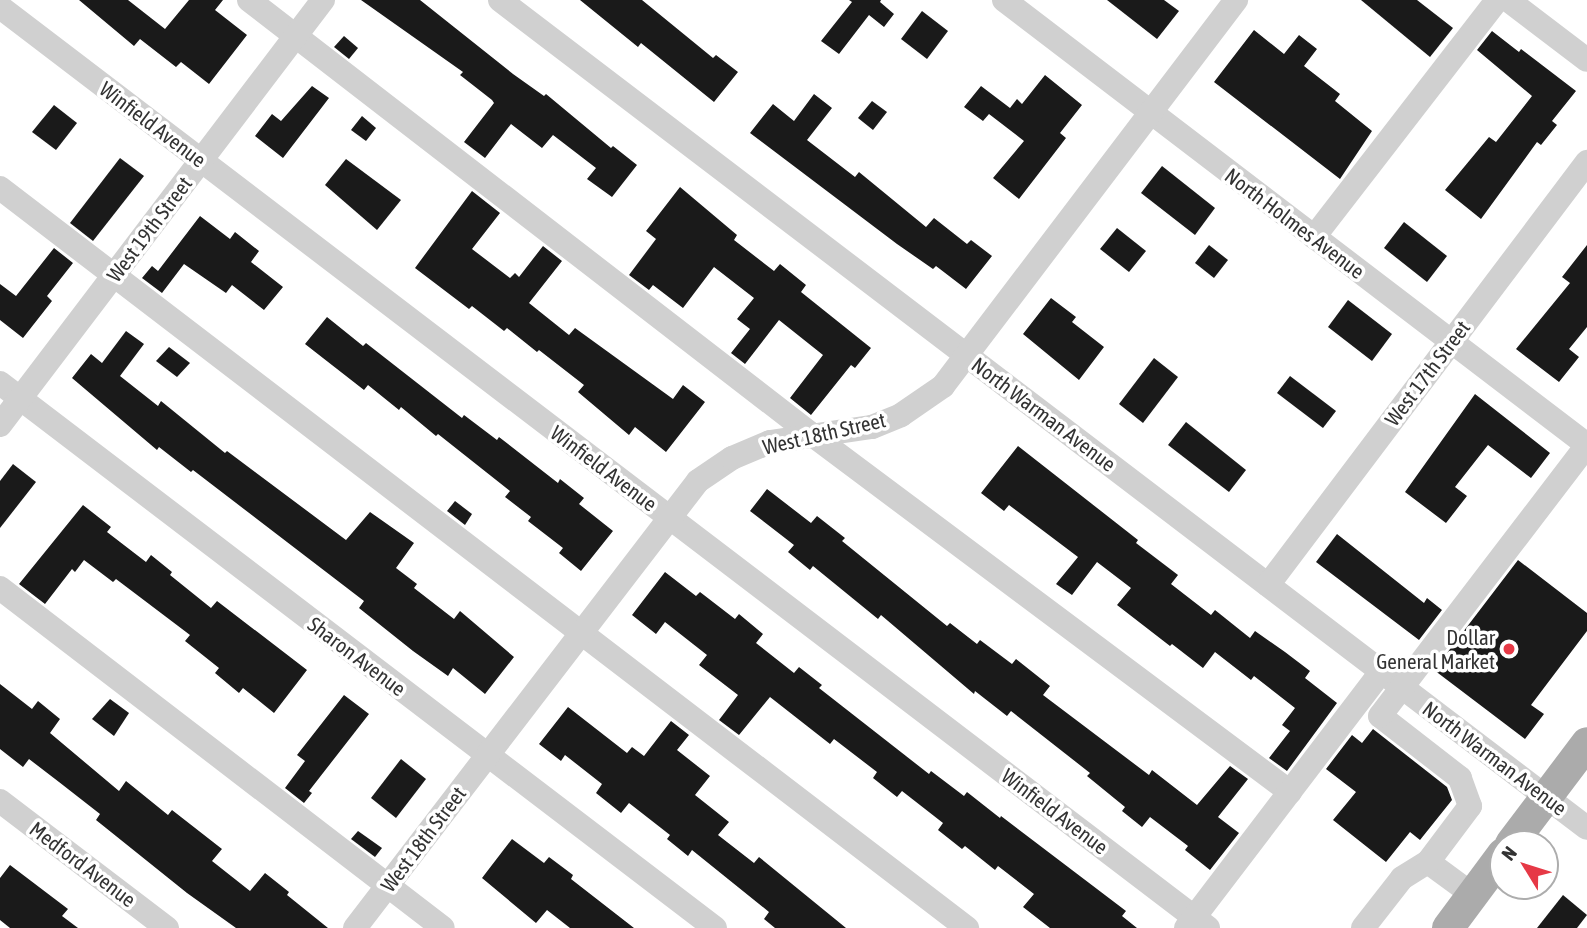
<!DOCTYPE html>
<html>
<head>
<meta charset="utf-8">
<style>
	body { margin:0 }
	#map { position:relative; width:1587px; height:928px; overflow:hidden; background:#fff; font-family:"Asap Condensed",sans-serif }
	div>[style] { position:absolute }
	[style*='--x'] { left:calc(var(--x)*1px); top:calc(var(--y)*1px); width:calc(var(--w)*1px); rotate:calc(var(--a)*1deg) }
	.building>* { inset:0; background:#1a1a1a }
	.minor>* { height:24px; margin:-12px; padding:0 12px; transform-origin:12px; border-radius:12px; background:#d0d0d0 }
	.major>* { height:32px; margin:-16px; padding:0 16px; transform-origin:16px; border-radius:16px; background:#ababab }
	.dots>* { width:19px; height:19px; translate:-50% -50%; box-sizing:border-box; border:4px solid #fff; border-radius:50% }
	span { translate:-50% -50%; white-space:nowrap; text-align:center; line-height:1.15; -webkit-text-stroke:7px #fff; paint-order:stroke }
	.street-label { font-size:21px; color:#333 }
	.poi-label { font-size:21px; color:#333 }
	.right { translate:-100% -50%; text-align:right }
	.north { position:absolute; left:1489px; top:830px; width:70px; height:70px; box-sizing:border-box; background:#fff; border:2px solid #adadad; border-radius:50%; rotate:308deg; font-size:19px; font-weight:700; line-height:28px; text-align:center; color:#333 }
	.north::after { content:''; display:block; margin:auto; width:24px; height:32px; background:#e63946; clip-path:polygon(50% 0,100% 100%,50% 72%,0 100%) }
</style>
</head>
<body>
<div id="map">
	<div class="building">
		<i style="clip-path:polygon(79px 0,128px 0,165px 29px,189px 0,223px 0,215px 10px,247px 35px,209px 84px,181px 62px,176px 67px,140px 39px,134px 46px)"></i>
		<i style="clip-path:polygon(361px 0,420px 0,513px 74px,544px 96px,546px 94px,611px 148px,613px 146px,637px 165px,612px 197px,587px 179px,596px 168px,553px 135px,542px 148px,511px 124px,485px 158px,464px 142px,494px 103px,492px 100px,460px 75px,463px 72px)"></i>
		<i style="clip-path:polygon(580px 0,642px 0,713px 58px,716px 55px,738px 72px,714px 102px,641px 43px,638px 47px)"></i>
		<i style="clip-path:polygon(849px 0,881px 0,880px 2px,894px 14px,884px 27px,869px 15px,839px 54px,821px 41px,852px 2px)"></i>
		<i style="clip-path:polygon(1107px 0,1164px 0,1179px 11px,1157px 39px)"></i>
		<i style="clip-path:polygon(1361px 0,1417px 0,1453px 28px,1430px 57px)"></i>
		<i style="clip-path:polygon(922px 11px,948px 31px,927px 59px,901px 39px)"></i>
		<i style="clip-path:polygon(1254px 30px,1284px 54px,1299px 35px,1317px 49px,1304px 66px,1340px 94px,1335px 101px,1372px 131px,1340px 179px,1214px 82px)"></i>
		<i style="clip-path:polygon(1492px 31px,1519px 52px,1521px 49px,1576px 91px,1552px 121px,1557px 125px,1541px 145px,1537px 142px,1481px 219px,1445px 190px,1489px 137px,1496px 142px,1532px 96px,1477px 50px)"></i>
		<i style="clip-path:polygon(344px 36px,358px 48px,349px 59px,334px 47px)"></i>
		<i style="clip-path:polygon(1045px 75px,1082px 105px,1060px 133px,1066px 138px,1019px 199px,993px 178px,1024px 141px,989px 114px,983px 121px,964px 107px,981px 86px,1010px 108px,1017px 99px,1022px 104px)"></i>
		<i style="clip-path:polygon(312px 86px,329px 98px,283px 158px,255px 136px,272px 114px,281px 121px)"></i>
		<i style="clip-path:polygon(814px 94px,832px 108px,807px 140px,855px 177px,859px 172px,926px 227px,934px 218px,967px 244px,971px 240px,992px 256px,966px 289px,936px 266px,933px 269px,897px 244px,750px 133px,773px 104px,794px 121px)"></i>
		<i style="clip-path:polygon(872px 101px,887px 112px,873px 130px,858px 118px)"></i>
		<i style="clip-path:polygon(54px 105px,77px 123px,56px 150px,32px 132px)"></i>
		<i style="clip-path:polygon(362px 116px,376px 128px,366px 141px,351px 130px)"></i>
		<i style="clip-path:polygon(120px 158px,144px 176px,93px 241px,70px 223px)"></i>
		<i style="clip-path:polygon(346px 159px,401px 200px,377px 230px,325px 185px)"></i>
		<i style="clip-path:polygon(1162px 166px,1215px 208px,1195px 235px,1141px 193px)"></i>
		<i style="clip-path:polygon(680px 187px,737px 235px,734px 240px,774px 271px,780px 264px,806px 285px,801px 292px,871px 348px,855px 368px,851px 365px,811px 415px,790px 398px,823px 355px,779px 320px,745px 364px,731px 353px,750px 329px,737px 319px,754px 298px,714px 267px,683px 308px,653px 285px,649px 290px,629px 275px,656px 239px,646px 231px)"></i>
		<i style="clip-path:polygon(472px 191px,500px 213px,472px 249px,510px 278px,515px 273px,519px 277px,543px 246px,562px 261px,529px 303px,569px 335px,575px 328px,673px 399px,683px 385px,705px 402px,666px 452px,635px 427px,629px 435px,578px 392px,584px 385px,539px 350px,537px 352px,507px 328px,504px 331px,472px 306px,469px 309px,415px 268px)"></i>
		<i style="clip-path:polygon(200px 216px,230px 239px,235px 232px,259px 251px,251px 262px,283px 287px,264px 310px,232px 285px,226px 293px,184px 264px,162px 293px,142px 278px,152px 266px,158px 271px)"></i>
		<i style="clip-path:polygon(1404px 222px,1447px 256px,1427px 282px,1384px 248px)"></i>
		<i style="clip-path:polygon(1117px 228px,1146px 251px,1129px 272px,1100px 249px)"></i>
		<i style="clip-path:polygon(1209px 245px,1228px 260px,1214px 278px,1195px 263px)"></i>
		<i style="clip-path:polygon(1587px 245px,1587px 327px,1569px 349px,1579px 357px,1559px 382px,1516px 349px,1570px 283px,1562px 277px)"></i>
		<i style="clip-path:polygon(54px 248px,73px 263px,47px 296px,52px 301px,23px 338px,0 320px,0 284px,16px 296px)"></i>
		<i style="clip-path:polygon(1051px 298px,1076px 317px,1072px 322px,1104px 347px,1079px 380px,1023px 334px)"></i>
		<i style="clip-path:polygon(1348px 300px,1392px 334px,1372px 361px,1328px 327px)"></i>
		<i style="clip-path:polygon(327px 317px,363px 346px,366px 343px,462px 418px,464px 415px,497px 440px,499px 437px,558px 483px,560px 479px,584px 498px,579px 504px,613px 531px,581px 571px,559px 553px,563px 548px,528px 521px,531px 517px,505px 497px,510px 491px,438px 434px,436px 436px,401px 407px,399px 410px,368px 385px,364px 390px,305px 344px)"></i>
		<i style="clip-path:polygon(126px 331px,144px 344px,120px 376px,158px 406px,161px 401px,225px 453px,227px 451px,346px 540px,370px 512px,414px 543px,396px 568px,417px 584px,414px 588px,454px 619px,460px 611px,514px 657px,485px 694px,453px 668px,448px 676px,413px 651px,359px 608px,364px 601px,193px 470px,191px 472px,159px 447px,157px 450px,72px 378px,91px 354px,102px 363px)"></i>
		<i style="clip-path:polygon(169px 347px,190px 363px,177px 377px,156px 361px)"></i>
		<i style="clip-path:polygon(1154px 358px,1178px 377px,1143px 423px,1119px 404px)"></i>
		<i style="clip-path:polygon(1290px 376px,1336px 411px,1323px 428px,1277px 393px)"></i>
		<i style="clip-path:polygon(1475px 394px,1550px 453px,1531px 478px,1488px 445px,1455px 487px,1467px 496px,1446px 523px,1405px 492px)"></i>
		<i style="clip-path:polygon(1186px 422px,1246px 470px,1229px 492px,1168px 445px)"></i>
		<i style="clip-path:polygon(1018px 446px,1138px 540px,1136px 543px,1178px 575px,1171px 584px,1211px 615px,1215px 610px,1250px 638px,1255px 631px,1285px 652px,1310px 671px,1305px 678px,1337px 703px,1287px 771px,1269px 758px,1290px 731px,1282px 725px,1295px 708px,1254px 676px,1251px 680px,1215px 652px,1203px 668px,1172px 644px,1170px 646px,1117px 605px,1131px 588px,1097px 562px,1072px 595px,1056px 584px,1078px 557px,1009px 505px,1004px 511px,981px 493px)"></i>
		<i style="clip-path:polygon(13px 464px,36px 482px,0 528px,0 481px)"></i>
		<i style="clip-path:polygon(767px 489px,811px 523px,817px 516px,845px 538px,842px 541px,947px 626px,950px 623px,977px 644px,980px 640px,1012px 664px,1016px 659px,1050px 686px,1043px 695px,1149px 775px,1152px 770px,1197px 805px,1230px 766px,1248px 779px,1218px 817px,1239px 833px,1210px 870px,1185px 850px,1188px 846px,1150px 817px,1142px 827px,1122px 811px,1125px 807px,1087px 776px,1090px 773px,1011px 711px,1007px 716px,975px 691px,974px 694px,881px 615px,878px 619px,813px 566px,810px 570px,788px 552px,794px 545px,750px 511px)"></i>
		<i style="clip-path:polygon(455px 501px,472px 514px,465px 525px,447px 511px)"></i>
		<i style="clip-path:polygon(83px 505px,111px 527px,107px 532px,146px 562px,151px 555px,172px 572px,170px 575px,211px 608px,217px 601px,307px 670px,274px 713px,243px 688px,239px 693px,215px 673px,219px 668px,185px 641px,190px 635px,116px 579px,113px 582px,84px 560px,75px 572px,72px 569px,45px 604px,19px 584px)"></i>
		<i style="clip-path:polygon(1337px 534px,1424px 603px,1427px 598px,1442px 610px,1419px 640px,1316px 562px)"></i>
		<i style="clip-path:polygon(1518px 560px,1587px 613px,1587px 631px,1531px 705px,1544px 714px,1525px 739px,1434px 670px)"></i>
		<i style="clip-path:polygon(665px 572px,696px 596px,700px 592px,735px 619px,739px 614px,763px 634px,756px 643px,794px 673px,799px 667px,822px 685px,819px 688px,929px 774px,931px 771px,964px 796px,967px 792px,1000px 818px,1001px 816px,1126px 911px,1122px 916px,1137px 928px,1050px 928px,1023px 907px,1034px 894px,998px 866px,995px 870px,965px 846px,962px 849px,938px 830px,943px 823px,902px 791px,897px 797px,873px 778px,877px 772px,834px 739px,830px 744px,770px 697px,739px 735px,719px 720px,738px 695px,699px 665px,707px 655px,665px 622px,656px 634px,632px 615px)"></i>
		<i style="clip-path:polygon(0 684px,32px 709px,38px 701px,60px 719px,50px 733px,119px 791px,126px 781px,168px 815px,172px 810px,222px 849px,212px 861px,250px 891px,265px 873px,289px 892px,287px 895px,328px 928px,236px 928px,187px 893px,96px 820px,100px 814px,59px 782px,29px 759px,23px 767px,0 749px)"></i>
		<i style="clip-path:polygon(344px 695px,369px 714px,309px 791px,312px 793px,304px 803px,285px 788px,305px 761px,297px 755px)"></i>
		<i style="clip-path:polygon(110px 699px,129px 713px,114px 736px,92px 719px)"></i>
		<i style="clip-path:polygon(568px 707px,627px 753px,632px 747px,644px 756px,671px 721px,689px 735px,677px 750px,710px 776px,695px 795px,729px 822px,718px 835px,754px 863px,759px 857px,846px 928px,775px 928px,764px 919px,769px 912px,692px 850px,688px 856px,667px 839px,670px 835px,629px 803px,621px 813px,596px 793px,602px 784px,565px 755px,561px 761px,539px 744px)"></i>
		<i style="clip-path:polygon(1373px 729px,1447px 787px,1452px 800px,1420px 840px,1410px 832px,1386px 862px,1333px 820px,1356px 792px,1326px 769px,1352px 735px,1362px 743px)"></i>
		<i style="clip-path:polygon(401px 759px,426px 779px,396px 818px,371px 798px)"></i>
		<i style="clip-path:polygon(358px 831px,382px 848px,375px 857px,351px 839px)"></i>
		<i style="clip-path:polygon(512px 839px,544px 863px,549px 857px,573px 875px,571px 879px,634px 928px,570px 928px,547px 910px,536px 923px,482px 878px)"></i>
		<i style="clip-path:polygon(10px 865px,68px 909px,62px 916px,78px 928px,10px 928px,0 920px,0 878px)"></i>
		<i style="clip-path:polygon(1563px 895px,1587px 915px,1577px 928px,1537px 928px)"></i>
	</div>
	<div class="minor">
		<i style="--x:249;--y:0;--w:710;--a:37.68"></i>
		<i style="--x:811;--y:434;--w:598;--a:36.77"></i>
		<i style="--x:500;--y:0;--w:1366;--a:37.3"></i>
		<i style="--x:1004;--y:0;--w:733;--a:37.35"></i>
		<i style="--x:1508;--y:0;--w:99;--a:37.2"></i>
		<i style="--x:0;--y:7;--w:1519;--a:37.32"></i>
		<i style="--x:0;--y:188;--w:1218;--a:37.43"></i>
		<i style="--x:1314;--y:237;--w:299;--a:-52.3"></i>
		<i style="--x:0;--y:383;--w:899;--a:37.32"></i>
		<i style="--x:0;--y:425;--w:534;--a:-52.77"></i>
		<i style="--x:1268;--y:585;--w:530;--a:-52.98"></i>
		<i style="--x:0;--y:588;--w:558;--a:37.51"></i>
		<i style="--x:0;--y:801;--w:210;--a:37.3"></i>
		<i style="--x:1428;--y:862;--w:56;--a:36.3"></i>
		<i style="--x:355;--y:928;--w:563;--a:-52.5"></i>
		<i style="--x:698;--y:481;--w:41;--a:-34.1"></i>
		<i style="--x:732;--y:458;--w:41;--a:-22.8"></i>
		<i style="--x:770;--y:442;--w:103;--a:-8.4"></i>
		<i style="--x:872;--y:427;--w:31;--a:-22"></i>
		<i style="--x:901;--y:415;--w:51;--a:-34.6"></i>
		<i style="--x:943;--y:386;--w:485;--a:-52.8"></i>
		<i style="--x:1186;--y:928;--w:322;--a:-52.7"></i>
		<i style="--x:1363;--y:928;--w:63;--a:-52"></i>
		<i style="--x:1402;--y:878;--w:31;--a:-32"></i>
		<i style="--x:1428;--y:862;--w:70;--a:-53.1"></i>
		<i style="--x:1470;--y:806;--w:30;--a:-110"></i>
		<i style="--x:1460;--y:778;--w:101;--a:-142.2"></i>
		<i style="--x:1380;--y:716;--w:341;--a:-52.6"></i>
	</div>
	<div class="major">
		<i style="--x:1511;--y:844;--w:126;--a:-53"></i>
		<i style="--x:1448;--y:928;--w:92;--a:-53.4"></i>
	</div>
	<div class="dots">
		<i style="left:1509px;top:649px;background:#e63946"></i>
	</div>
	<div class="street-label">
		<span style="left:153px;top:124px;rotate:37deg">Winfield Avenue</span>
		<span style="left:1295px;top:223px;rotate:37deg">North Holmes Avenue</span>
		<span style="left:149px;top:229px;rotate:-53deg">West 19th Street</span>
		<span style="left:1427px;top:373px;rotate:-53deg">West 17th Street</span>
		<span style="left:1044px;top:414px;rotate:37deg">North Warman Avenue</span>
		<span style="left:824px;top:433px;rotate:-13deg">West 18th Street</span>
		<span style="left:604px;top:468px;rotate:37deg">Winfield Avenue</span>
		<span style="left:357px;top:656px;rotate:37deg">Sharon Avenue</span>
		<span style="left:1495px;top:758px;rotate:37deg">North Warman Avenue</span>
		<span style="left:1055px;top:811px;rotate:37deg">Winfield Avenue</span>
		<span style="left:423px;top:839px;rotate:-53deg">West 18th Street</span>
		<span style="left:83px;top:864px;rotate:37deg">Medford Avenue</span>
	</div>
	<div class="poi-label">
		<span class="right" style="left:1495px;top:649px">Dollar<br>General Market</span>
	</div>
	<div class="north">N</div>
</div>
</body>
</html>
